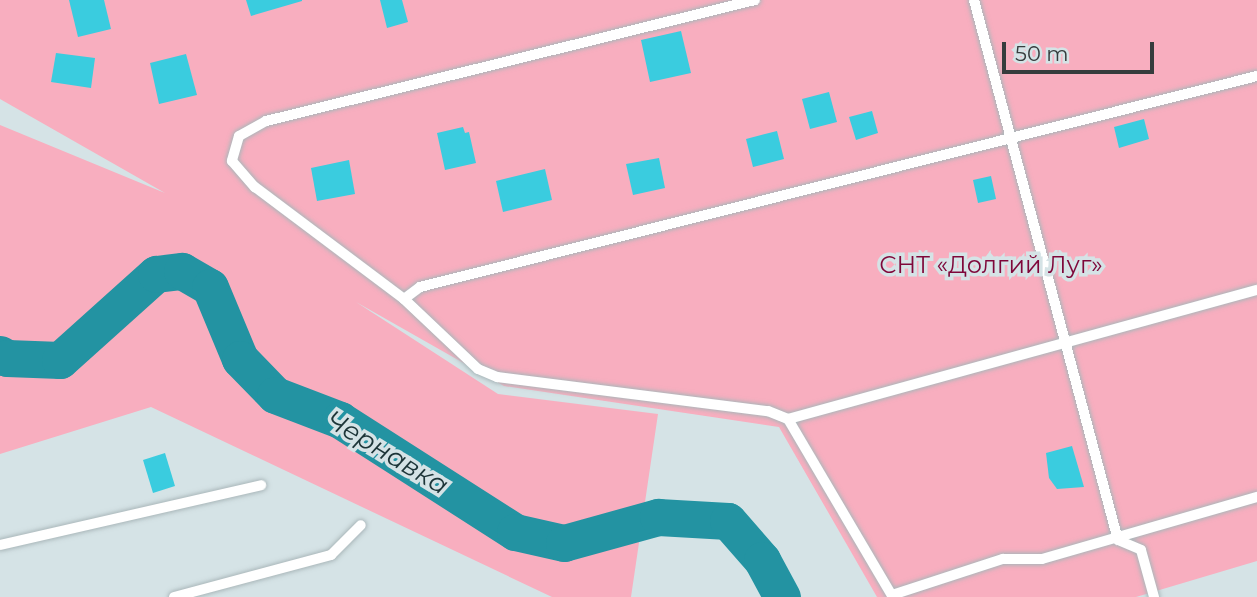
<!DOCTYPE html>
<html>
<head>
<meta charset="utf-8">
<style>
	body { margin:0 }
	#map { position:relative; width:1257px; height:597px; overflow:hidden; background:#d5e3e6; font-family:Montserrat,sans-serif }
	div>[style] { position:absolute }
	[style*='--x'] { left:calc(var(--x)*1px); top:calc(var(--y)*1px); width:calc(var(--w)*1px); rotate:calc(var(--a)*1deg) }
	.green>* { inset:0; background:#f8aebf }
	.river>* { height:37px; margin:-18.5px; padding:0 18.5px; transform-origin:18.5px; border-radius:18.5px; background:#2393a2 }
	.building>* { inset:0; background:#3accdf }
	.roads { filter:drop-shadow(0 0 2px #aab7ba) drop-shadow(0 0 2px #aab7ba) }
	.service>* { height:10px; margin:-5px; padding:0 5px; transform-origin:5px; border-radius:5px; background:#fff }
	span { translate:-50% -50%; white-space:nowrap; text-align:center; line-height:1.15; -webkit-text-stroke:7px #d5e3e6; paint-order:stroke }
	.park-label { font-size:24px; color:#7f073a }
	.water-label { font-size:26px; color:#1d3538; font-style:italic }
	.scale { position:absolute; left:1002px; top:42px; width:152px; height:32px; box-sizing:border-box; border:4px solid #363c3d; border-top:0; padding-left:9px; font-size:21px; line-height:24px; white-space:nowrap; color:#363c3d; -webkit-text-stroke:5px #d5e3e6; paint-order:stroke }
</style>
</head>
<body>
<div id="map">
	<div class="green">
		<i style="clip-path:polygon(0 0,1257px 0,1257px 561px,1136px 597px,877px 597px,779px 427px,504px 386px,356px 302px,498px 394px,658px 414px,631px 597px,552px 597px,151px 407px,0 454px,0 125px,165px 193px,0 99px)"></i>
	</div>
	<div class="river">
		<i style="--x:0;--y:354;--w:8;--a:30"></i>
		<i style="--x:7;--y:358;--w:53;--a:2.2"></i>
		<i style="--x:60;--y:360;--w:129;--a:-41.9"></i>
		<i style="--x:156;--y:274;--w:26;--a:-7"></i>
		<i style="--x:182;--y:271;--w:32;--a:30"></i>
		<i style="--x:210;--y:287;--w:78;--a:67.4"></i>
		<i style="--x:240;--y:359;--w:50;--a:45.8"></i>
		<i style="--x:275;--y:395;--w:70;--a:21"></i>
		<i style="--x:340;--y:420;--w:208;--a:32.6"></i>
		<i style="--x:515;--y:532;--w:50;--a:12.7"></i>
		<i style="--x:564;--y:543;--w:98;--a:-15.5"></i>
		<i style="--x:658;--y:517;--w:70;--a:3.3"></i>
		<i style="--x:728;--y:521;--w:52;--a:48.9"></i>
		<i style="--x:762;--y:560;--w:42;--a:61.6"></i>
	</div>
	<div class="building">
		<i style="clip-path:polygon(69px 0,104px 0,111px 29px,78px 37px)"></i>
		<i style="clip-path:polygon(246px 0,302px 0,302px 1px,251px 16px)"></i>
		<i style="clip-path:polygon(380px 0,402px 0,408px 22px,387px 28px)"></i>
		<i style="clip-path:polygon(681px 31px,691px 73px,650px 82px,641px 40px)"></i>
		<i style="clip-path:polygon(56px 53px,95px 58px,91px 88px,51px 82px)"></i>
		<i style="clip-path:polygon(186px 54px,197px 95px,159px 104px,150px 63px)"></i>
		<i style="clip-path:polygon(829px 92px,837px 122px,810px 129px,802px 99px)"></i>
		<i style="clip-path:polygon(872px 111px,878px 133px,856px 140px,849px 117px)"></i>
		<i style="clip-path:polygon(1144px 119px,1149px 139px,1119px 148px,1114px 127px)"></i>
		<i style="clip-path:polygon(463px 127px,465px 133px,469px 132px,476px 163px,445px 170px,437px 133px)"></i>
		<i style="clip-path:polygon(777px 131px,784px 159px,753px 167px,746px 139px)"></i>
		<i style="clip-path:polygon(659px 158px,665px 188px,633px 195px,626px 164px)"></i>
		<i style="clip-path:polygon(349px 160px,355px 194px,317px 201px,311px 168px)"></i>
		<i style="clip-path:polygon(545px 169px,552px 200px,503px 212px,496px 181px)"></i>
		<i style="clip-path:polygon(991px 176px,996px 199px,978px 203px,973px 180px)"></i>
		<i style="clip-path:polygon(1072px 446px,1084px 487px,1057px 489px,1049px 478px,1046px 453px)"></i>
		<i style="clip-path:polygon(165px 453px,175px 486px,153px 493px,143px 460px)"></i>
	</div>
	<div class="roads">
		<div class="service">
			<i style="--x:755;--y:0;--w:504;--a:166.1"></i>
			<i style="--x:266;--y:121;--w:31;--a:151"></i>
			<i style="--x:239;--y:136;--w:26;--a:106"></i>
			<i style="--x:232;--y:161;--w:35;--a:49"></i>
			<i style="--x:255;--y:187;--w:186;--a:36.9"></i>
			<i style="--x:404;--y:299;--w:102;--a:43.4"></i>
			<i style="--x:478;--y:369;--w:21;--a:23"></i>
			<i style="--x:497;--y:377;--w:273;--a:7.2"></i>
			<i style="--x:768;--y:411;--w:22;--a:22"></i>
			<i style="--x:788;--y:419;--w:207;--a:59.5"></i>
			<i style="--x:974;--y:0;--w:559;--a:75.07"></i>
			<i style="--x:1118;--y:540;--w:25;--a:23"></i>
			<i style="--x:1141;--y:550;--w:49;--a:74.5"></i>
			<i style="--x:404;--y:299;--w:20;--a:-37"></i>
			<i style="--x:420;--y:287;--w:863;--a:-14.15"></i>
			<i style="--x:788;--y:419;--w:486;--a:-15.4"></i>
			<i style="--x:0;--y:545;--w:268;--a:-12.9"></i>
			<i style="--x:892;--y:595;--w:117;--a:-18"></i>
			<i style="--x:1003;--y:559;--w:39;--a:0"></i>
			<i style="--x:1042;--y:559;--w:224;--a:-16.1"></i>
			<i style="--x:174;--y:597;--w:163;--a:-15"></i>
			<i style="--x:331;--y:555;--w:42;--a:-45"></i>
		</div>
	</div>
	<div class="park-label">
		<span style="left:991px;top:265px">СНТ «Долгий Луг»</span>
	</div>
	<div class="water-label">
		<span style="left:387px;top:453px;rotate:31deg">Чернавка</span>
	</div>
	<div class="scale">50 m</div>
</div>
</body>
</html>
